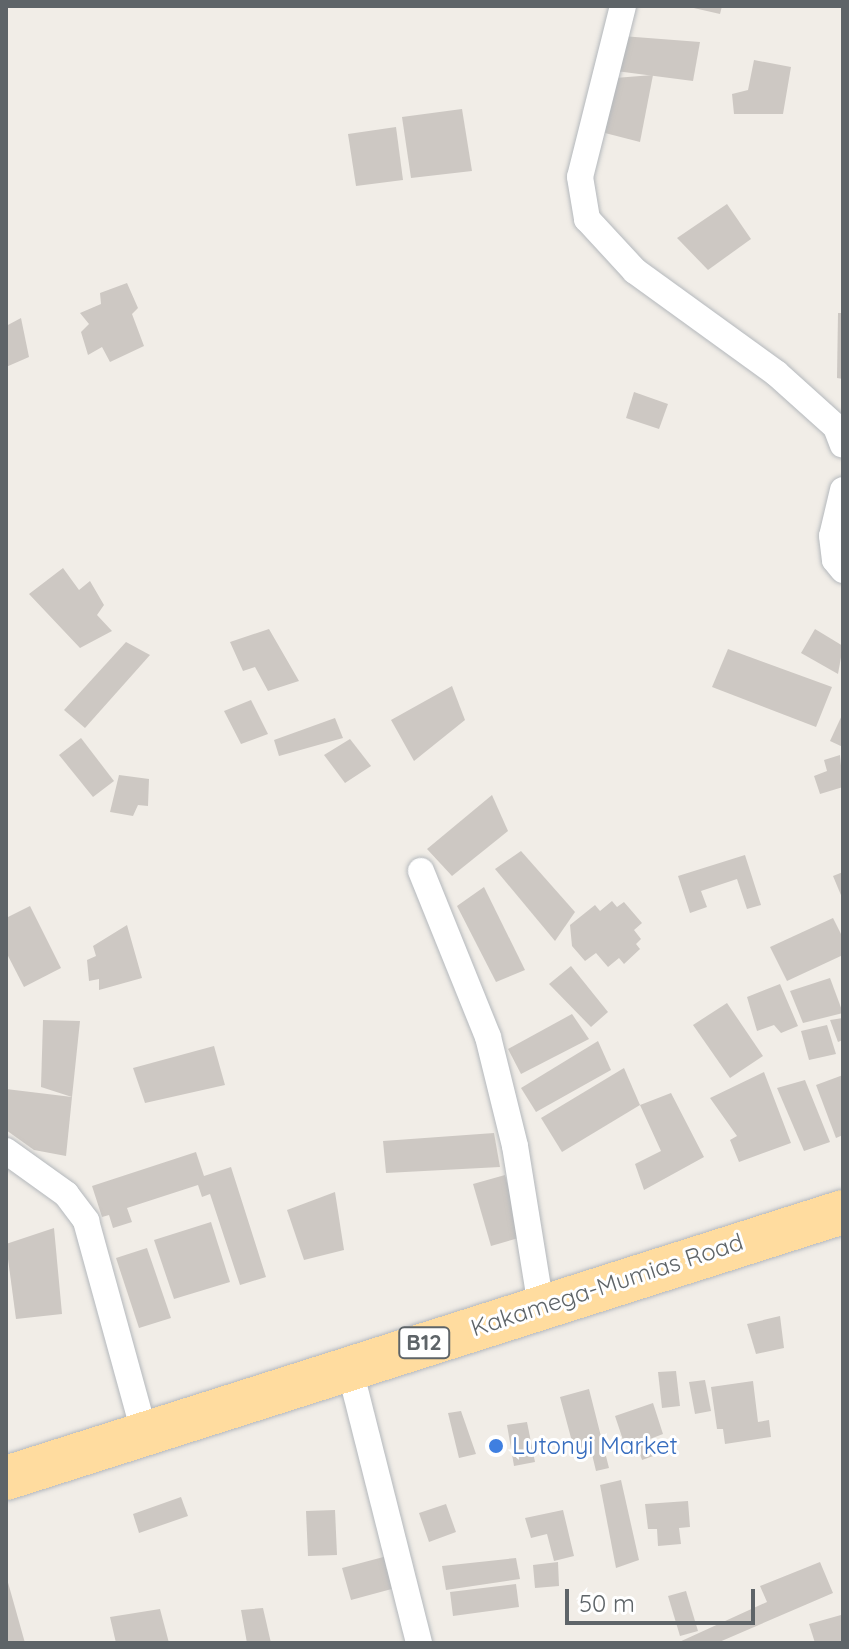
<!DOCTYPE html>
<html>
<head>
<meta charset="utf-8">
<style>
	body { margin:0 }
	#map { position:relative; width:849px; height:1649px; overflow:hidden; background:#f1ede7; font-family:Quicksand,sans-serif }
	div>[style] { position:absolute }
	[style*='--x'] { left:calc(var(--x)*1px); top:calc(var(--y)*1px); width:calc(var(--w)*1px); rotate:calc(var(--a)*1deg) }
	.building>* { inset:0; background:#cdc8c3 }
	.roads { filter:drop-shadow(0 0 2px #b4b8bc) drop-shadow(0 0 2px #b4b8bc) }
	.minor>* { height:26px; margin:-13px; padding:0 13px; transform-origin:13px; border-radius:13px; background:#fff }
	.trunk>* { height:44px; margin:-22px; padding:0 22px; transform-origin:22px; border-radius:22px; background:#ffdc9f }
	.dots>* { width:22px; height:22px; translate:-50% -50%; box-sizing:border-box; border:4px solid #fff; border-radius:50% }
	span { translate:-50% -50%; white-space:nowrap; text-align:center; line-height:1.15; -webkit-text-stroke:6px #fff; paint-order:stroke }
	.shield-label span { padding:2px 6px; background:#fff; border:2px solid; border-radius:6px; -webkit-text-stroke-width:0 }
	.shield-label { font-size:22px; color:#5e6468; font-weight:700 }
	.street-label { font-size:24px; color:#5e6468 }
	.shop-label { font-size:24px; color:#366cbe }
	.left { translate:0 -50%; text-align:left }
	.frame { position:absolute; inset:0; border:8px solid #5e6468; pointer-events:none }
	.scale { position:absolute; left:565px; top:1589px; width:190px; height:36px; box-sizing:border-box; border:4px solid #5e6468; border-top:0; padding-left:10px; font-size:24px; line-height:28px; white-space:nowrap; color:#5e6468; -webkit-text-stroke:6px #fff; paint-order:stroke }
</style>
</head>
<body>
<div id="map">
	<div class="building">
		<i style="clip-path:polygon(685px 6px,722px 6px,720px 14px)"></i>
		<i style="clip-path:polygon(622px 36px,700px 42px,693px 81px,616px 71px)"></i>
		<i style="clip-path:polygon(754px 60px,791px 67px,783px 114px,734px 114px,732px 94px,748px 90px)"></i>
		<i style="clip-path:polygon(653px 75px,640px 142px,605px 133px,615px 78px)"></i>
		<i style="clip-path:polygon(462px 109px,472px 171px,411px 178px,402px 117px)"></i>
		<i style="clip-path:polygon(396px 127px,403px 180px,356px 186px,348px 134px)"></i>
		<i style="clip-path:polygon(727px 204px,751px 239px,708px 270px,677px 238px)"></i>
		<i style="clip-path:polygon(127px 283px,138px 308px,132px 314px,144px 346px,110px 362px,102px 347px,88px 355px,81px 332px,89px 324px,80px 313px,101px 304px,100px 293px)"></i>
		<i style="clip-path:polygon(838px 313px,843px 313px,843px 379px,837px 378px)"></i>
		<i style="clip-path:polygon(21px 318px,29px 357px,6px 367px,6px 326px)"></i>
		<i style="clip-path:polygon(634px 392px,668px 404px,659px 429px,626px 418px)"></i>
		<i style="clip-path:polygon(63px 568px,79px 590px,90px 581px,104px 605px,97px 615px,112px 631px,80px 648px,29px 594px)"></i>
		<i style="clip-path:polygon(269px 629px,299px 681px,268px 691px,255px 667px,243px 671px,230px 642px)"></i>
		<i style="clip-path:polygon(815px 629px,843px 646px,838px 674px,801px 653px)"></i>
		<i style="clip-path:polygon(126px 642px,150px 655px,85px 728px,64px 710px)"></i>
		<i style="clip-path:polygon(728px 649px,832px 687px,816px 727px,712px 687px)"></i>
		<i style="clip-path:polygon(452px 686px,465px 720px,414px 761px,391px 720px)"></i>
		<i style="clip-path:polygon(251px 700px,268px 734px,241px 744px,224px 711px)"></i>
		<i style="clip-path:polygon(843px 713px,843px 747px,830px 741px)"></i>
		<i style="clip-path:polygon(335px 718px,343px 738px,279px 756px,274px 740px)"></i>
		<i style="clip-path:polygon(81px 738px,114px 781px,93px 797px,59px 755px)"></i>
		<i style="clip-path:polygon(350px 739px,371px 766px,345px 783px,324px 755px)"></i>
		<i style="clip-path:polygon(840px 755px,843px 787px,820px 794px,814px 776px,827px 771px,824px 760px)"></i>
		<i style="clip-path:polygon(119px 775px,149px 779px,148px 806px,138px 805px,133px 816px,110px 812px)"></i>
		<i style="clip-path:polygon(492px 795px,508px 831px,452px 876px,427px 849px)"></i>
		<i style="clip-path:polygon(521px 851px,575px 912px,555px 941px,495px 869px)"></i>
		<i style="clip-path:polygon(745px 855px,761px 905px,747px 909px,737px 879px,701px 891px,707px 907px,690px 913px,678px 876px)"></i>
		<i style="clip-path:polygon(843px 872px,843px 900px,833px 876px)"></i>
		<i style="clip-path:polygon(484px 887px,525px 970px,496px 982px,457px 906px)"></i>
		<i style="clip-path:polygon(612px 901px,617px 907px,624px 902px,642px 923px,634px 930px,641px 939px,636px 944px,640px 949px,624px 964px,619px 958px,608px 967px,596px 953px,585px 961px,572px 946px,570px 925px,595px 905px,600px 911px)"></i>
		<i style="clip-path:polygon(30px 906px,61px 968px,24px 987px,6px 952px,6px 918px)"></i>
		<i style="clip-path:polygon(833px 918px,843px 938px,843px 955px,787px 981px,770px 947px)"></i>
		<i style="clip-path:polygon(127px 925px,142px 978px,99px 990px,99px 979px,89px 981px,87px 960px,96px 956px,93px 946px)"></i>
		<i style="clip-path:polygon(571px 966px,608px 1012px,591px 1027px,549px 984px)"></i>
		<i style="clip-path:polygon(830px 978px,843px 1013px,803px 1023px,790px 991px)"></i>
		<i style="clip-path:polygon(780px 984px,798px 1026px,781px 1033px,774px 1025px,757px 1031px,747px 997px)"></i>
		<i style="clip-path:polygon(727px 1003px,763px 1056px,730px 1078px,693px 1025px)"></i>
		<i style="clip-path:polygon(572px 1014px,589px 1039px,521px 1074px,508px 1049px)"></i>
		<i style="clip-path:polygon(843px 1018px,843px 1040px,838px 1042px,830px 1020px)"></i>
		<i style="clip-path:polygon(43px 1020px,80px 1021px,72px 1097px,41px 1087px)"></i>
		<i style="clip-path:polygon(827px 1025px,836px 1054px,809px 1060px,801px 1031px)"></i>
		<i style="clip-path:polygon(598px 1041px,611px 1070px,536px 1112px,521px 1088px)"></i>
		<i style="clip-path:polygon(214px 1046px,225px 1085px,145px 1103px,133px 1068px)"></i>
		<i style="clip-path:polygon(624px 1068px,640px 1105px,562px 1152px,541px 1118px)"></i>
		<i style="clip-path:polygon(764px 1072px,791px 1143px,739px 1162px,730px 1140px,737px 1136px,710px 1098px)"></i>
		<i style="clip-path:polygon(843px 1075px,843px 1135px,836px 1138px,816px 1085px)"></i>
		<i style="clip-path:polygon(805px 1080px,830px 1142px,804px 1151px,777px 1088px)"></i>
		<i style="clip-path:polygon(6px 1089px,72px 1097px,66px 1156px,34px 1150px,6px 1130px)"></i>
		<i style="clip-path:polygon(671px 1093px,704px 1157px,644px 1190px,635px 1164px,661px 1151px,640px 1105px)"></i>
		<i style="clip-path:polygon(494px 1133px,500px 1167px,386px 1173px,383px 1141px)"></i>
		<i style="clip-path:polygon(196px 1152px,204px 1176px,231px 1167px,266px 1277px,240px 1285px,210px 1194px,202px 1197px,198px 1185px,127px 1208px,132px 1222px,113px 1228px,109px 1215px,102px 1217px,92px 1186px)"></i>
		<i style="clip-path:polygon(505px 1175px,522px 1237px,491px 1246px,473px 1184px)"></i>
		<i style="clip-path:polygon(335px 1192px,344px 1250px,304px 1260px,287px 1210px)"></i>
		<i style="clip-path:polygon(211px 1222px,230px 1282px,174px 1299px,154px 1240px)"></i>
		<i style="clip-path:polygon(54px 1228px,62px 1314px,16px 1319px,6px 1244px)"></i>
		<i style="clip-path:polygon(147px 1248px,171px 1318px,139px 1328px,116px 1258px)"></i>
		<i style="clip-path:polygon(780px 1316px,784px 1348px,756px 1354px,747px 1324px)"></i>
		<i style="clip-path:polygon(676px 1371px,680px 1406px,662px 1408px,658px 1372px)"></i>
		<i style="clip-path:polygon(705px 1380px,711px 1411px,695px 1414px,689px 1382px)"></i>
		<i style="clip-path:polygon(753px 1381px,758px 1422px,769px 1420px,771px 1437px,725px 1444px,723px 1429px,717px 1429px,711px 1387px)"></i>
		<i style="clip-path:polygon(589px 1389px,609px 1468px,596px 1471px,590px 1446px,574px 1449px,560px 1397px)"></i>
		<i style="clip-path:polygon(653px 1403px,663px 1434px,650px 1439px,656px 1455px,642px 1460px,636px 1442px,625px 1446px,615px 1416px)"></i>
		<i style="clip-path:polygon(461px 1411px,476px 1454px,459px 1458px,448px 1413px)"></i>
		<i style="clip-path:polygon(527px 1422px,535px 1462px,514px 1466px,507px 1425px)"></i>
		<i style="clip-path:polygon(621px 1480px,639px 1560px,616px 1568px,600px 1485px)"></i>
		<i style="clip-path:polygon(181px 1497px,188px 1516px,139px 1533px,133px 1514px)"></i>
		<i style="clip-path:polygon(688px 1501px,690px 1527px,679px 1528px,681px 1544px,658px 1546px,657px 1529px,648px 1529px,645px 1504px)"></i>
		<i style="clip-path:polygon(446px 1504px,456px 1532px,429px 1542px,419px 1513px)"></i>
		<i style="clip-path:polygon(335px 1510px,337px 1555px,308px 1556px,306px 1511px)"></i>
		<i style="clip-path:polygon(563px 1510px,574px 1556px,554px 1561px,547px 1534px,531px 1538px,525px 1518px)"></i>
		<i style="clip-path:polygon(391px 1555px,399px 1587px,351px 1600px,342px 1568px)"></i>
		<i style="clip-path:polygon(516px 1558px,520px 1579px,446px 1590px,442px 1566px)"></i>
		<i style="clip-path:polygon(558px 1562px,559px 1586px,535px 1588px,533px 1565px)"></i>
		<i style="clip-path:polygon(820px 1562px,833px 1593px,717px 1643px,677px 1643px,767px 1602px,760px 1586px)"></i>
		<i style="clip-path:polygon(7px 1579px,25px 1643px,6px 1643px)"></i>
		<i style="clip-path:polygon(516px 1584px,519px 1607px,453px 1616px,450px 1592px)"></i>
		<i style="clip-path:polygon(686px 1591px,698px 1631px,680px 1636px,668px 1596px)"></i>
		<i style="clip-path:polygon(263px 1608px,271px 1643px,247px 1643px,241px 1610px)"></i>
		<i style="clip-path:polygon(160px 1609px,169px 1643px,116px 1643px,110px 1617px)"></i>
		<i style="clip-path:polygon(841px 1615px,843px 1643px,815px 1643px,809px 1624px)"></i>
	</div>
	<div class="roads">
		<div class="minor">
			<i style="--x:623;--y:6;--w:176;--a:104.1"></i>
			<i style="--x:580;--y:177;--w:43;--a:80.5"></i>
			<i style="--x:587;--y:219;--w:71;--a:47.3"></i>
			<i style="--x:635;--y:271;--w:174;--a:35.9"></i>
			<i style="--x:776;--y:373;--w:81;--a:42"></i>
			<i style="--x:836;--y:427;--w:19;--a:69"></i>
			<i style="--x:843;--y:490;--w:47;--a:103.4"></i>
			<i style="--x:832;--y:536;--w:24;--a:83"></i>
			<i style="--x:835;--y:560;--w:13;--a:51"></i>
			<i style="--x:421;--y:871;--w:179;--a:68"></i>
			<i style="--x:488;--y:1037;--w:112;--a:76.1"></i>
			<i style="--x:515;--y:1146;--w:162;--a:80.8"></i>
			<i style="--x:6;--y:1151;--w:74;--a:35.6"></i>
			<i style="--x:66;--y:1194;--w:34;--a:53"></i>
			<i style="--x:86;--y:1221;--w:222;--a:74.6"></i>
			<i style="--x:349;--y:1366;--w:286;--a:75.8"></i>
		</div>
		<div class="trunk">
			<i style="--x:6;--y:1478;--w:878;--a:-17.63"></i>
		</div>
	</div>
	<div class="dots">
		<i style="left:496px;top:1446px;background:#3f7fe0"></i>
	</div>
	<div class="shield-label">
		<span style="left:424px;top:1343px">B12</span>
	</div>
	<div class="street-label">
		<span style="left:607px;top:1285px;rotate:-18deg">Kakamega-Mumias Road</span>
	</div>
	<div class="shop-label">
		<span class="left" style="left:512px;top:1446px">Lutonyi Market</span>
	</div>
	<div class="frame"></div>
	<div class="scale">50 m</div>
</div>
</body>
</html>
